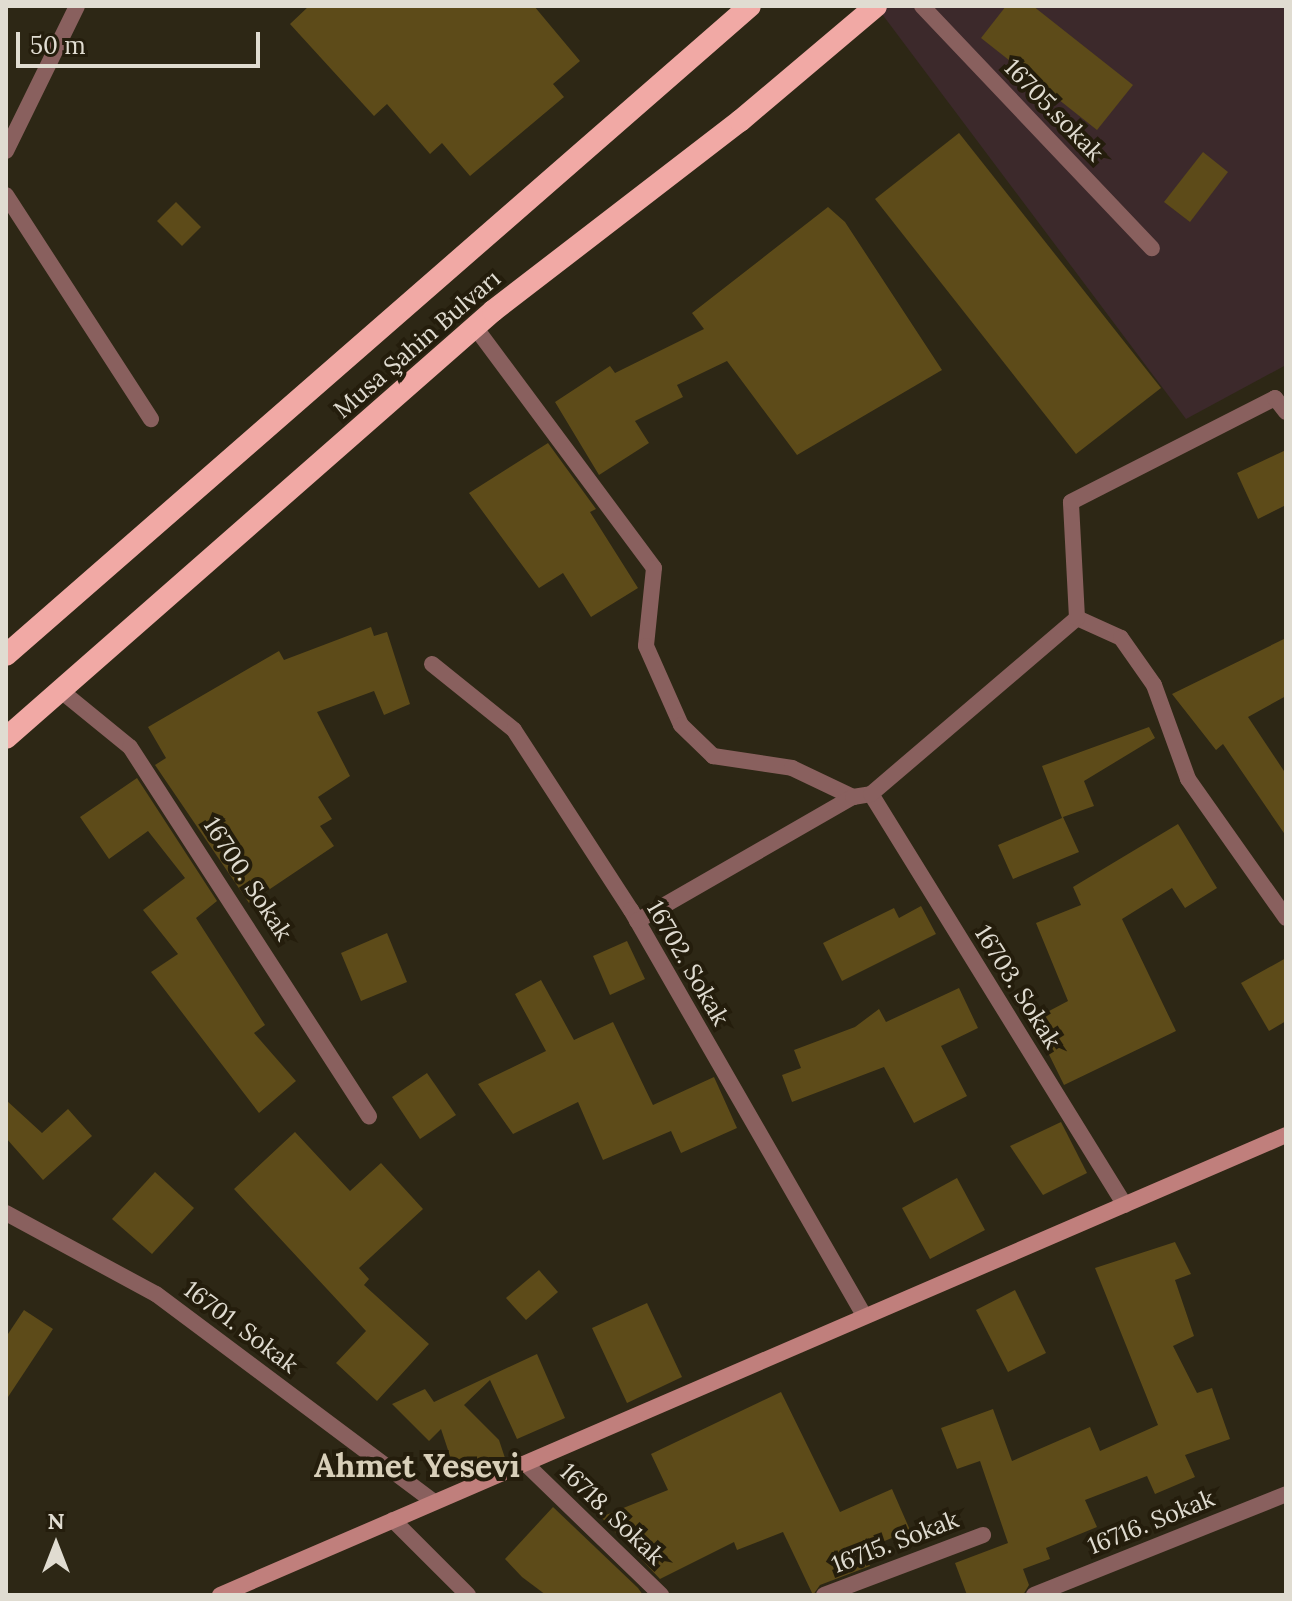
<!DOCTYPE html>
<html>
<head>
<meta charset="utf-8">
<style>
	body { margin:0 }
	#map { position:relative; width:1292px; height:1601px; overflow:hidden; background:#2d2715; font-family:Lora,serif }
	div>[style] { position:absolute }
	[style*='--x'] { left:calc(var(--x)*1px); top:calc(var(--y)*1px); width:calc(var(--w)*1px); rotate:calc(var(--a)*1deg) }
	.industrial>* { inset:0; background:#3c292b }
	.building>* { inset:0; background:#5d4b19 }
	.minor>* { height:16px; margin:-8px; padding:0 8px; transform-origin:8px; border-radius:8px; background:#89605e }
	.tertiary>* { height:16px; margin:-8px; padding:0 8px; transform-origin:8px; border-radius:8px; background:#89605e }
	.secondary>* { height:16px; margin:-8px; padding:0 8px; transform-origin:8px; border-radius:8px; background:#c07f7c }
	.trunk>* { height:22px; margin:-11px; padding:0 11px; transform-origin:11px; border-radius:11px; background:#f1a9a5 }
	span { translate:-50% -50%; white-space:nowrap; text-align:center; line-height:1.15; -webkit-text-stroke:8px #241d0c; paint-order:stroke }
	.street-label { font-size:24px; color:#e0dcd1 }
	.district-label { font-size:32px; color:#d8cfb9; font-weight:700 }
	.frame { position:absolute; inset:0; border:8px solid #e0dcd1; pointer-events:none }
	.north { position:absolute; left:16px; top:1505px; width:80px; height:80px; -webkit-text-stroke:6px #241d0c; paint-order:stroke; rotate:0deg; font-size:22px; font-weight:700; line-height:32px; text-align:center; color:#e0dcd1 }
	.north::after { content:''; display:block; margin:auto; width:28px; height:36px; background:#e0dcd1; clip-path:polygon(50% 0,100% 100%,50% 72%,0 100%) }
	.scale { position:absolute; left:16px; top:32px; width:244px; height:36px; box-sizing:border-box; border:4px solid #e0dcd1; border-top:0; padding-left:10px; font-size:24px; line-height:28px; white-space:nowrap; color:#e0dcd1; -webkit-text-stroke:6px #241d0c; paint-order:stroke }
</style>
</head>
<body>
<div id="map">
	<div class="industrial">
		<i style="clip-path:polygon(876px 6px,1286px 6px,1286px 365px,1186px 419px)"></i>
	</div>
	<div class="building">
		<i style="clip-path:polygon(309px 6px,534px 6px,580px 61px,553px 84px,564px 97px,470px 176px,442px 143px,430px 154px,387px 104px,374px 116px,290px 24px)"></i>
		<i style="clip-path:polygon(1006px 6px,1033px 6px,1133px 85px,1097px 130px,981px 38px)"></i>
		<i style="clip-path:polygon(959px 133px,1161px 388px,1076px 454px,875px 199px)"></i>
		<i style="clip-path:polygon(1203px 152px,1228px 172px,1190px 222px,1164px 202px)"></i>
		<i style="clip-path:polygon(176px 202px,201px 227px,182px 246px,157px 221px)"></i>
		<i style="clip-path:polygon(828px 207px,845px 222px,942px 370px,797px 455px,727px 361px,677px 385px,683px 397px,635px 421px,649px 443px,599px 475px,555px 402px,610px 366px,615px 373px,704px 329px,692px 313px)"></i>
		<i style="clip-path:polygon(548px 443px,596px 509px,590px 512px,638px 588px,591px 617px,563px 573px,539px 588px,469px 493px)"></i>
		<i style="clip-path:polygon(1286px 450px,1286px 505px,1258px 519px,1237px 473px)"></i>
		<i style="clip-path:polygon(371px 627px,374px 636px,387px 632px,410px 704px,384px 715px,374px 691px,317px 712px,350px 776px,318px 797px,332px 819px,320px 826px,334px 846px,249px 903px,155px 765px,166px 758px,148px 727px,279px 651px,284px 660px)"></i>
		<i style="clip-path:polygon(1286px 638px,1286px 696px,1248px 717px,1286px 774px,1286px 836px,1223px 744px,1216px 750px,1172px 694px)"></i>
		<i style="clip-path:polygon(1149px 727px,1155px 738px,1084px 781px,1094px 806px,1063px 817px,1079px 852px,1013px 879px,998px 845px,1062px 818px,1042px 766px)"></i>
		<i style="clip-path:polygon(137px 778px,217px 901px,196px 918px,265px 1025px,254px 1033px,296px 1081px,259px 1113px,151px 972px,178px 954px,143px 910px,185px 878px,148px 831px,109px 859px,80px 817px)"></i>
		<i style="clip-path:polygon(1178px 824px,1217px 888px,1185px 908px,1172px 888px,1122px 919px,1176px 1031px,1064px 1085px,1032px 1020px,1068px 1001px,1036px 923px,1081px 905px,1073px 887px)"></i>
		<i style="clip-path:polygon(921px 906px,936px 934px,842px 981px,823px 943px,894px 908px,899px 918px)"></i>
		<i style="clip-path:polygon(387px 933px,407px 982px,361px 1001px,341px 953px)"></i>
		<i style="clip-path:polygon(627px 941px,645px 979px,610px 995px,593px 956px)"></i>
		<i style="clip-path:polygon(1286px 958px,1286px 1021px,1269px 1031px,1241px 983px)"></i>
		<i style="clip-path:polygon(541px 980px,574px 1040px,613px 1022px,653px 1105px,714px 1077px,737px 1128px,681px 1153px,671px 1131px,603px 1160px,578px 1102px,513px 1134px,478px 1084px,546px 1051px,515px 994px)"></i>
		<i style="clip-path:polygon(959px 988px,978px 1028px,941px 1046px,967px 1096px,914px 1123px,884px 1067px,792px 1102px,782px 1075px,801px 1068px,794px 1050px,855px 1027px,879px 1009px,886px 1022px)"></i>
		<i style="clip-path:polygon(427px 1073px,456px 1115px,420px 1139px,392px 1097px)"></i>
		<i style="clip-path:polygon(6px 1100px,42px 1133px,68px 1109px,92px 1136px,43px 1180px,6px 1138px)"></i>
		<i style="clip-path:polygon(1061px 1122px,1087px 1173px,1043px 1195px,1010px 1146px)"></i>
		<i style="clip-path:polygon(295px 1132px,350px 1191px,381px 1163px,423px 1209px,359px 1268px,369px 1279px,364px 1285px,429px 1344px,377px 1401px,336px 1363px,366px 1331px,234px 1189px)"></i>
		<i style="clip-path:polygon(155px 1172px,194px 1208px,152px 1254px,112px 1219px)"></i>
		<i style="clip-path:polygon(957px 1178px,985px 1230px,930px 1259px,902px 1208px)"></i>
		<i style="clip-path:polygon(1175px 1242px,1191px 1274px,1175px 1280px,1194px 1336px,1173px 1346px,1197px 1393px,1212px 1388px,1230px 1439px,1185px 1455px,1195px 1477px,1155px 1494px,1147px 1476px,1085px 1500px,1097px 1527px,1046px 1548px,1050px 1559px,1023px 1569px,1029px 1585px,1023px 1595px,967px 1595px,955px 1563px,1008px 1543px,980px 1461px,957px 1469px,941px 1428px,993px 1409px,1012px 1461px,1090px 1427px,1100px 1451px,1158px 1425px,1095px 1268px)"></i>
		<i style="clip-path:polygon(539px 1270px,558px 1292px,526px 1320px,506px 1298px)"></i>
		<i style="clip-path:polygon(1015px 1290px,1046px 1353px,1008px 1372px,976px 1310px)"></i>
		<i style="clip-path:polygon(647px 1303px,682px 1377px,627px 1403px,592px 1328px)"></i>
		<i style="clip-path:polygon(24px 1310px,53px 1329px,6px 1400px,6px 1337px)"></i>
		<i style="clip-path:polygon(537px 1354px,565px 1418px,517px 1439px,490px 1380px,464px 1405px,499px 1440px,505px 1458px,456px 1474px,441px 1429px,429px 1441px,392px 1404px,425px 1389px,434px 1402px)"></i>
		<i style="clip-path:polygon(781px 1392px,840px 1512px,892px 1489px,910px 1530px,864px 1550px,870px 1566px,820px 1585px,813px 1595px,783px 1532px,737px 1550px,734px 1542px,660px 1579px,601px 1517px,668px 1490px,651px 1454px)"></i>
		<i style="clip-path:polygon(553px 1507px,638px 1588px,643px 1595px,546px 1595px,522px 1577px,505px 1559px)"></i>
	</div>
	<div class="minor">
		<i style="--x:922;--y:6;--w:334;--a:46.5"></i>
		<i style="--x:6;--y:151;--w:161;--a:-63.9"></i>
		<i style="--x:6;--y:195;--w:267;--a:57.1"></i>
		<i style="--x:475;--y:327;--w:300;--a:53.4"></i>
		<i style="--x:654;--y:568;--w:78;--a:95.9"></i>
		<i style="--x:646;--y:646;--w:86;--a:66.1"></i>
		<i style="--x:681;--y:725;--w:45;--a:44.1"></i>
		<i style="--x:713;--y:756;--w:80;--a:8.6"></i>
		<i style="--x:792;--y:768;--w:68;--a:25.4"></i>
		<i style="--x:1077;--y:618;--w:48;--a:24.4"></i>
		<i style="--x:1121;--y:638;--w:57;--a:54.9"></i>
		<i style="--x:1154;--y:685;--w:100;--a:70.1"></i>
		<i style="--x:1188;--y:779;--w:170;--a:54.8"></i>
		<i style="--x:432;--y:664;--w:105;--a:38.8"></i>
		<i style="--x:514;--y:730;--w:215;--a:57"></i>
		<i style="--x:631;--y:910;--w:468;--a:60.1"></i>
		<i style="--x:60;--y:690;--w:90;--a:39.2"></i>
		<i style="--x:130;--y:747;--w:440;--a:57.1"></i>
		<i style="--x:871;--y:794;--w:483;--a:58.3"></i>
		<i style="--x:637;--y:921;--w:249;--a:-29.9"></i>
		<i style="--x:853;--y:797;--w:18;--a:-9"></i>
		<i style="--x:871;--y:794;--w:271;--a:-40.5"></i>
		<i style="--x:1077;--y:618;--w:116;--a:-93"></i>
		<i style="--x:1071;--y:502;--w:229;--a:-27"></i>
		<i style="--x:1275;--y:398;--w:18;--a:52"></i>
		<i style="--x:529;--y:1467;--w:184;--a:44.1"></i>
		<i style="--x:393;--y:1520;--w:106;--a:45"></i>
		<i style="--x:824;--y:1595;--w:170;--a:-20.7"></i>
		<i style="--x:1034;--y:1595;--w:271;--a:-21.8"></i>
	</div>
	<div class="tertiary">
		<i style="--x:6;--y:1213;--w:170;--a:28.4"></i>
		<i style="--x:156;--y:1294;--w:347;--a:36.8"></i>
	</div>
	<div class="secondary">
		<i style="--x:220;--y:1595;--w:1161;--a:-23.34"></i>
	</div>
	<div class="trunk">
		<i style="--x:6;--y:655;--w:987;--a:-41.1"></i>
		<i style="--x:6;--y:738;--w:648;--a:-41.24"></i>
		<i style="--x:493;--y:311;--w:312;--a:-37.6"></i>
		<i style="--x:740;--y:121;--w:178;--a:-40.2"></i>
	</div>
	<div class="street-label">
		<span style="left:1054px;top:110px;rotate:46deg">16705.sokak</span>
		<span style="left:417px;top:344px;rotate:-41deg">Musa Şahin Bulvarı</span>
		<span style="left:248px;top:879px;rotate:57deg">16700. Sokak</span>
		<span style="left:688px;top:963px;rotate:60deg">16702. Sokak</span>
		<span style="left:1018px;top:987px;rotate:58deg">16703. Sokak</span>
		<span style="left:241px;top:1327px;rotate:37deg">16701. Sokak</span>
		<span style="left:612px;top:1514px;rotate:44deg">16718. Sokak</span>
		<span style="left:1151px;top:1522px;rotate:-22deg">16716. Sokak</span>
		<span style="left:895px;top:1542px;rotate:-21deg">16715. Sokak</span>
	</div>
	<div class="district-label">
		<span style="left:417px;top:1466px">Ahmet Yesevi</span>
	</div>
	<div class="frame"></div>
	<div class="north">N</div>
	<div class="scale">50 m</div>
</div>
</body>
</html>
